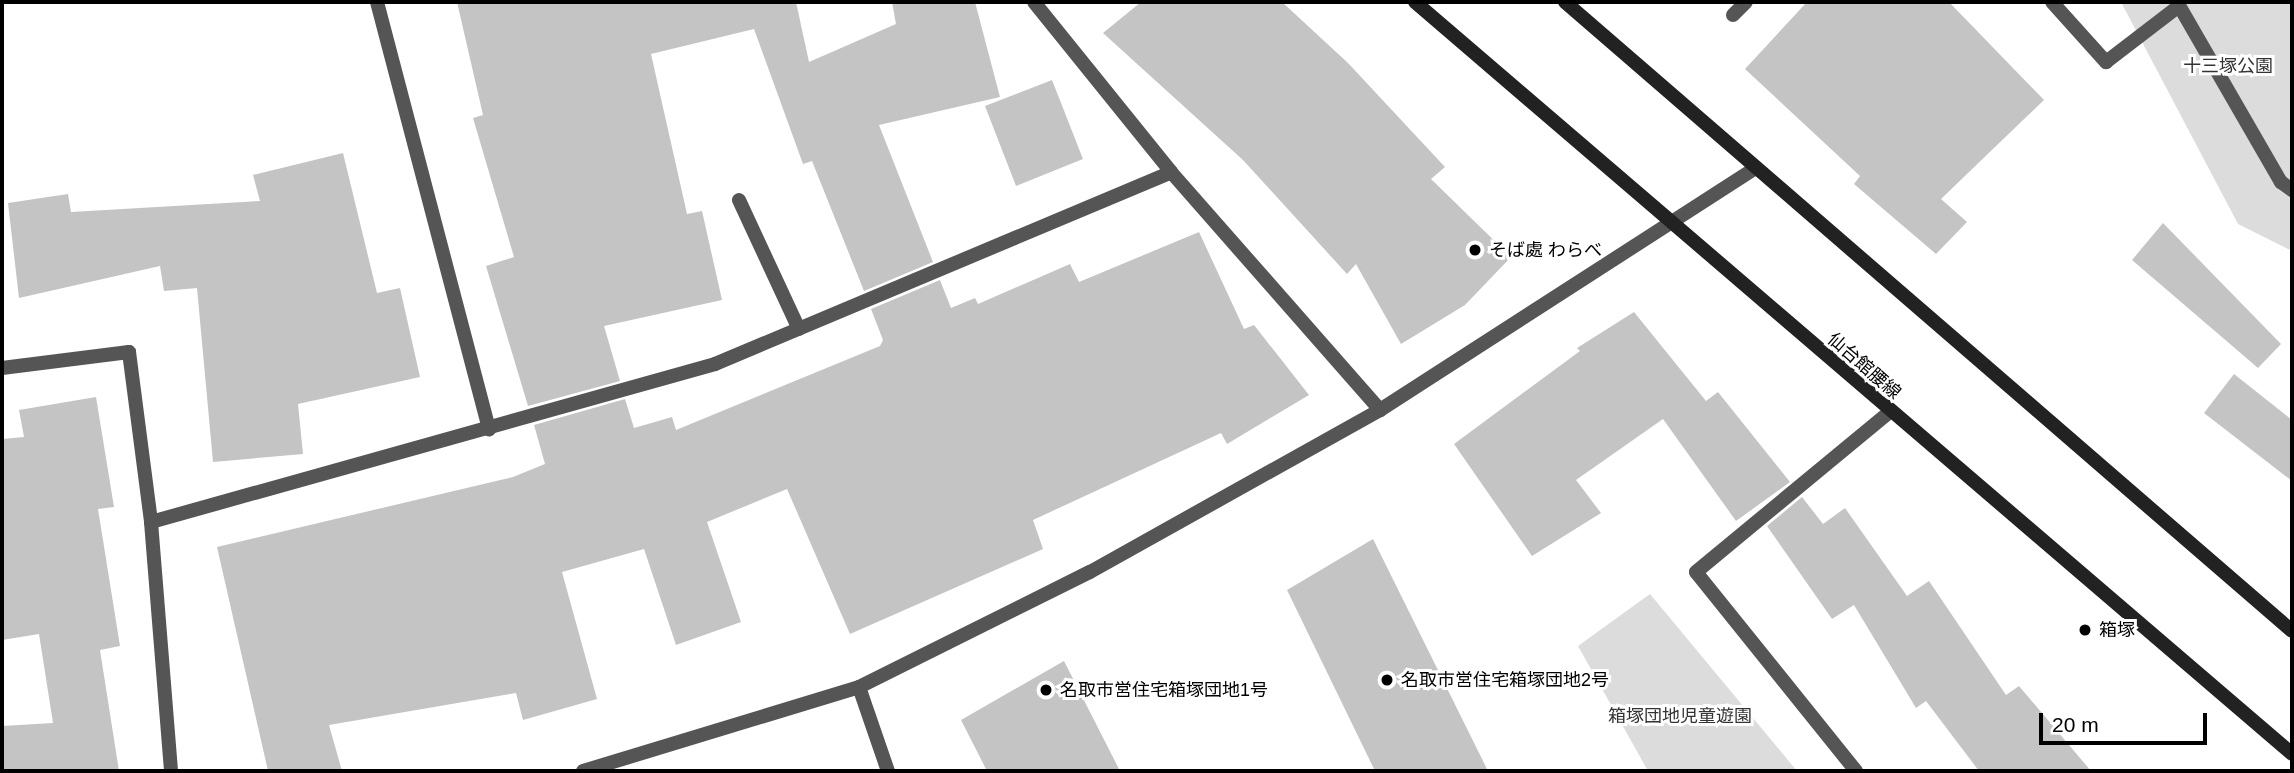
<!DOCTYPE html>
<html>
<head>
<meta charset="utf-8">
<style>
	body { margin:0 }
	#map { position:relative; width:2294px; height:773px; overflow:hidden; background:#fff; font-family:Helvetica,"Noto Sans JP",sans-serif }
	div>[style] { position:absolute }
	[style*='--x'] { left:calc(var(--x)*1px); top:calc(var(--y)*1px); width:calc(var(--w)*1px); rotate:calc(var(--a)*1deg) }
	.green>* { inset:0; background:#dcdcdc }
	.building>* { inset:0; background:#c4c4c4 }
	.lane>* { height:14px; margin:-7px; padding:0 7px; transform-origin:7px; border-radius:7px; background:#555 }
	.street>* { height:14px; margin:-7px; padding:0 7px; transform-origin:7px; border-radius:7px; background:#555 }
	.secondary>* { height:14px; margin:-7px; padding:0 7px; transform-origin:7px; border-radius:7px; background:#222 }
	.dots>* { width:19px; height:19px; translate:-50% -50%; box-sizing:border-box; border:4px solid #fff; border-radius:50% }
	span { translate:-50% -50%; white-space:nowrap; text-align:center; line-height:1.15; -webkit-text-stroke:6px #fff; paint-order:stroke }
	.park-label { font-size:18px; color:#333 }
	.poi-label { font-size:18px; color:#000 }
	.left { translate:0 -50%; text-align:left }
	.street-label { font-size:18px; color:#000 }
	.frame { position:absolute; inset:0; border:4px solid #000; pointer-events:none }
	.scale { position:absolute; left:2039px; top:713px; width:168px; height:32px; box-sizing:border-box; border:4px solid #000; border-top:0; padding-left:9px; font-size:21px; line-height:24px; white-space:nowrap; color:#000; -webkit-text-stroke:5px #fff; paint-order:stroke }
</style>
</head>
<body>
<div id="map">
	<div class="green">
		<i style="clip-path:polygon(2121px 2px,2292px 2px,2292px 251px,2238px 224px)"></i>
		<i style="clip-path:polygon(1650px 594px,1797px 771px,1648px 771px,1578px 646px)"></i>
	</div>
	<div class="building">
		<i style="clip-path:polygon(457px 2px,796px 2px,809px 62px,896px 24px,892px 2px,975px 2px,1000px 97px,879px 125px,933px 262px,864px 291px,812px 161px,803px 164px,754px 29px,651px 54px,687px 214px,702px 211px,722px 300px,604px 326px,620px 381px,528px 406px,486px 266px,514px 257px,473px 118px,483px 115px)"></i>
		<i style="clip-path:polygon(1141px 2px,1282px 2px,1348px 63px,1445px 167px,1431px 179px,1511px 257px,1465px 305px,1401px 344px,1356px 264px,1347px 274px,1243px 160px,1103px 33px)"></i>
		<i style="clip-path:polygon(1807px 2px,1949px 2px,2044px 100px,1941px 199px,1967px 222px,1936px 254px,1854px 184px,1860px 176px,1745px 69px)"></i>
		<i style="clip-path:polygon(1052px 80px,1083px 159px,1016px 186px,985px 106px)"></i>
		<i style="clip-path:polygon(343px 153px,377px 293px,400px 288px,420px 377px,298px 404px,303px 454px,213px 462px,197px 288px,164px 291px,160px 266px,19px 298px,8px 203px,68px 194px,71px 212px,260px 201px,253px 175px)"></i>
		<i style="clip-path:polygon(2163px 223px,2281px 344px,2258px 368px,2132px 260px)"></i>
		<i style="clip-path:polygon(1199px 232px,1244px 329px,1254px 325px,1309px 395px,1227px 444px,1221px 433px,1033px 520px,1043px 549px,850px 634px,787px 489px,707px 522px,741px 622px,676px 645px,644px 549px,562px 572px,597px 699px,523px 720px,516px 693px,329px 725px,342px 771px,268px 771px,217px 547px,513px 477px,545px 464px,534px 425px,625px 399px,634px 428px,672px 417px,676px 430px,880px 346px,883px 340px,871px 309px,940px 280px,951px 308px,975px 298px,978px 304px,1070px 264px,1079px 282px)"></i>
		<i style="clip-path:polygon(1634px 312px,1706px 401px,1718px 392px,1790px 482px,1736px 521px,1663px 419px,1576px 480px,1601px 513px,1532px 556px,1454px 444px,1580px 351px,1577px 348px)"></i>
		<i style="clip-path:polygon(2234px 374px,2292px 420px,2292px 481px,2204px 413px)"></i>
		<i style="clip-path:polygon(96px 397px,114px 507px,98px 509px,120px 646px,100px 650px,119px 771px,2px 771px,2px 726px,53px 723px,39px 634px,2px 640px,2px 439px,24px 437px,19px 410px)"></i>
		<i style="clip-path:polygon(1802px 497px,1823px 524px,1845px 508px,1907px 596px,1929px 581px,2006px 695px,2019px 686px,2091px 771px,1979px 771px,1926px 701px,1916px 708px,1854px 605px,1832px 619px,1767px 526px)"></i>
		<i style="clip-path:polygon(1373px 539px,1488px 771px,1375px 771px,1287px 590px)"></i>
		<i style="clip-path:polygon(1064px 661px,1120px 771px,987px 771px,961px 720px)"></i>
	</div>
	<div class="lane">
		<i style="--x:2052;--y:2;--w:81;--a:48"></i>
		<i style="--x:2106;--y:62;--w:92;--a:-37.5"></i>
		<i style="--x:1733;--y:15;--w:18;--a:-45"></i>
	</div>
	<div class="street">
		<i style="--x:377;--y:2;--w:442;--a:75.3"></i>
		<i style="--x:1034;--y:2;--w:218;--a:51.1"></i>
		<i style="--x:1171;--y:172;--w:317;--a:48.7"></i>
		<i style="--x:2177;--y:2;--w:208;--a:60"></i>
		<i style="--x:2281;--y:182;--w:14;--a:36"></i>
		<i style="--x:739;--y:200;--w:142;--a:65.1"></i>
		<i style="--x:2;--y:368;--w:128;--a:-7.2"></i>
		<i style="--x:129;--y:352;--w:171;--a:82.6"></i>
		<i style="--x:151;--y:522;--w:250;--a:85.4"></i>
		<i style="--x:151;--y:522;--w:586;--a:-15.65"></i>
		<i style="--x:715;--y:364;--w:495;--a:-22.8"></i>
		<i style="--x:859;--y:687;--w:89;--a:71"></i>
		<i style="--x:583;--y:771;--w:288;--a:-16.9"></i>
		<i style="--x:859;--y:687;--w:258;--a:-26.5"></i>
		<i style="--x:1090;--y:572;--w:332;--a:-29.2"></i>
		<i style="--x:1380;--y:410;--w:447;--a:-32.8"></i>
		<i style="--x:1856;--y:771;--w:255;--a:-128.8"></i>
		<i style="--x:1696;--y:572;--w:249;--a:-39.6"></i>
	</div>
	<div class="secondary">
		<i style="--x:1415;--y:2;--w:1155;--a:40.61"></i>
		<i style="--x:1565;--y:2;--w:961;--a:40.87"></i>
	</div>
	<div class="dots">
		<i style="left:1475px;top:250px;background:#000"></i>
		<i style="left:2085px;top:630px;background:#000"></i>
		<i style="left:1387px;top:680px;background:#000"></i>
		<i style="left:1046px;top:690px;background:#000"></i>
	</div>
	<div class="park-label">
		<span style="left:2228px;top:66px">十三塚公園</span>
		<span style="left:1680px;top:716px">箱塚団地児童遊園</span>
	</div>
	<div class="poi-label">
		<span class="left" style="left:1489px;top:250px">そば處 わらべ</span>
		<span class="left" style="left:2099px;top:630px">箱塚</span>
		<span class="left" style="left:1401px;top:680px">名取市営住宅箱塚団地2号</span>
		<span class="left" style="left:1060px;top:690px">名取市営住宅箱塚団地1号</span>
	</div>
	<div class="street-label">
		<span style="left:1864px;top:366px;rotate:41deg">仙台館腰線</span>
	</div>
	<div class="frame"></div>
	<div class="scale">20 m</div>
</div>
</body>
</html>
